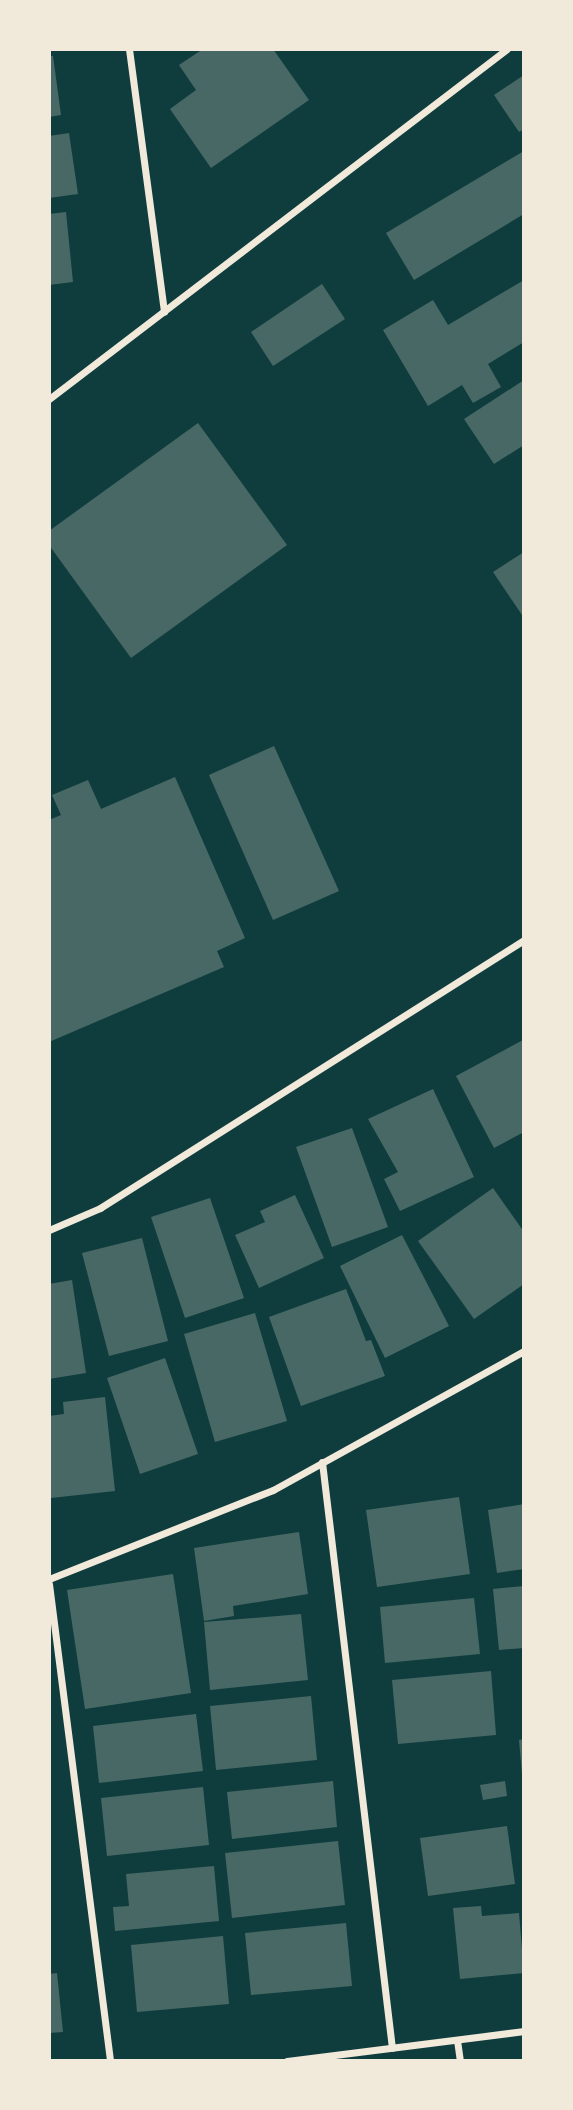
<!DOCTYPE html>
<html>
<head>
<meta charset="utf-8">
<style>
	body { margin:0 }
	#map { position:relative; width:573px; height:2110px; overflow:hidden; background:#0f3d3e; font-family:Helvetica,sans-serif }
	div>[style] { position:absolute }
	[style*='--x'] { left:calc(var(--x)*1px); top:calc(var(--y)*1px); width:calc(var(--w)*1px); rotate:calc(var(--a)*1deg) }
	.building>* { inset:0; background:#486865 }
	.minor>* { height:7px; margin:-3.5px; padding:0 3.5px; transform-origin:3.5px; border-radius:3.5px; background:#f1e9da }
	span { translate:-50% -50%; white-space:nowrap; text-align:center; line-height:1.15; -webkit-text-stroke:5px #f1e9da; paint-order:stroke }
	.frame { position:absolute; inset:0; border:51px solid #f1e9da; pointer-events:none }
</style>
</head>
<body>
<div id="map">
	<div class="building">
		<i style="clip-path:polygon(203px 49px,273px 49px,309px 100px,211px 168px,170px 109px,196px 90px,179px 65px)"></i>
		<i style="clip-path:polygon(49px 56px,53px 56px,61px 115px,49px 117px)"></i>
		<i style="clip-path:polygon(524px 75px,524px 129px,519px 132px,494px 95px)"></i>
		<i style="clip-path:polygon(69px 133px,78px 194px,49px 198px,49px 136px)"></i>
		<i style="clip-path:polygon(524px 151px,524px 214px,414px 280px,386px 233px)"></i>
		<i style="clip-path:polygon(66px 212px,73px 282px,49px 285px,49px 214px)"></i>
		<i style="clip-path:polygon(524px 280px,524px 342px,488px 364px,501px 387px,473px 403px,462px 385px,428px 406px,383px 330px,433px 300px,448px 325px)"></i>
		<i style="clip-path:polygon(322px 284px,345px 319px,273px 366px,251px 332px)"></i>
		<i style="clip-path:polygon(524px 380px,524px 445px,494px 464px,464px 419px)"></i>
		<i style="clip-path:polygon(198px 423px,287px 545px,131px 658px,49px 545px,49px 531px)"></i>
		<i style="clip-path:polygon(524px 552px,524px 618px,493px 572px)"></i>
		<i style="clip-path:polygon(274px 746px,339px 891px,273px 920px,209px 775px)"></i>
		<i style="clip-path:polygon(175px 777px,245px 938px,217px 951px,224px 967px,49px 1042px,49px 820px,61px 815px,52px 795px,88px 780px,101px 809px)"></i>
		<i style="clip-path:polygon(523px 1040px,524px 1132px,494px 1148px,456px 1076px)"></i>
		<i style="clip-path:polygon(433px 1089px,474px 1177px,400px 1211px,384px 1179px,398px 1172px,368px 1119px)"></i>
		<i style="clip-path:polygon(352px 1128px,388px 1227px,332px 1247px,296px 1147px)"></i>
		<i style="clip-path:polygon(493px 1188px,524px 1232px,524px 1284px,474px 1319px,418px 1241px)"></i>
		<i style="clip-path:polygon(295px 1195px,324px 1258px,259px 1288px,235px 1235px,265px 1222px,260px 1211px)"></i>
		<i style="clip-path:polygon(210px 1198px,244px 1298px,185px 1318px,151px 1217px)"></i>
		<i style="clip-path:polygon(402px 1235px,449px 1326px,385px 1358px,340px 1266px)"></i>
		<i style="clip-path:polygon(142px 1238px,168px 1341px,109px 1356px,82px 1253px)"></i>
		<i style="clip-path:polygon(72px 1280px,86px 1373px,49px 1379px,49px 1284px)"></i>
		<i style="clip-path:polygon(346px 1289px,366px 1341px,371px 1340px,385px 1376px,301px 1406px,269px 1317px)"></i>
		<i style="clip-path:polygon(255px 1313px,287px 1421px,215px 1442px,184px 1334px)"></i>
		<i style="clip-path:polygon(165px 1358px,198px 1454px,140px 1474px,107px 1378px)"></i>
		<i style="clip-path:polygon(105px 1397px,115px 1491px,51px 1498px,49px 1416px,64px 1414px,63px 1402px)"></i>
		<i style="clip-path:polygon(459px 1497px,470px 1574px,377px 1587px,366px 1510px)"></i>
		<i style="clip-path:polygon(524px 1504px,524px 1569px,497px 1573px,488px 1510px)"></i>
		<i style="clip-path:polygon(299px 1532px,308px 1594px,233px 1606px,234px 1616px,204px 1621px,194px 1548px)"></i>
		<i style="clip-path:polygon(173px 1574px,191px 1693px,85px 1709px,67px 1590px)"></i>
		<i style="clip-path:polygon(524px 1586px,524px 1648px,499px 1650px,493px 1589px)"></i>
		<i style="clip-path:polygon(474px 1598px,480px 1654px,385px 1663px,380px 1607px)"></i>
		<i style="clip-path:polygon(301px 1614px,308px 1680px,210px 1690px,204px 1622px)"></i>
		<i style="clip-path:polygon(491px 1671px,496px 1735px,398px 1744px,392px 1680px)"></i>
		<i style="clip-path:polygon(311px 1696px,317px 1760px,216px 1770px,210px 1706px)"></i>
		<i style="clip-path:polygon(196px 1714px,203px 1771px,99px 1783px,93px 1726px)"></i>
		<i style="clip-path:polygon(524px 1739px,524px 1773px,522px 1774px,519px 1740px)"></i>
		<i style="clip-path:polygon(333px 1781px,337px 1827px,232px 1839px,227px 1792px)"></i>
		<i style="clip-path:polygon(505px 1781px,507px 1796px,483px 1800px,480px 1785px)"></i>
		<i style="clip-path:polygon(203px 1787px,209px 1845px,107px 1856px,101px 1798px)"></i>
		<i style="clip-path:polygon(507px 1826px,515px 1884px,428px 1896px,420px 1838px)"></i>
		<i style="clip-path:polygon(338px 1841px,345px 1905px,232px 1918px,225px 1853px)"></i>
		<i style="clip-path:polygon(214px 1866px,219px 1921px,115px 1931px,113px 1907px,129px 1906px,126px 1874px)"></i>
		<i style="clip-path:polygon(481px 1906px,482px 1916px,519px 1913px,524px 1973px,460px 1979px,453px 1908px)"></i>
		<i style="clip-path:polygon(346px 1923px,352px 1986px,251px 1995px,245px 1933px)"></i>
		<i style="clip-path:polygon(223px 1936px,229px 2004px,137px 2012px,131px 1945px)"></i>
		<i style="clip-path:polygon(57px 1973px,63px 2032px,49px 2033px,49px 1974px)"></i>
	</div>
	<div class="minor">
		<i style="--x:129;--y:49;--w:265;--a:82.4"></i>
		<i style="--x:49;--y:399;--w:576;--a:-37.39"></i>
		<i style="--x:49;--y:1230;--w:56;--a:-23.3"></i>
		<i style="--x:100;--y:1208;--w:502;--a:-32.3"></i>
		<i style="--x:322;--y:1462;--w:590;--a:83.19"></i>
		<i style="--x:49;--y:1579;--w:241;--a:-21.7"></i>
		<i style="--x:273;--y:1490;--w:287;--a:-29"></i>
		<i style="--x:49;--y:1584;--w:481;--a:82.7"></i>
		<i style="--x:457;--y:2040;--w:21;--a:82"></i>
		<i style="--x:287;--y:2061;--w:239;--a:-7.2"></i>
	</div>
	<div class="frame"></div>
</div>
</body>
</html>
